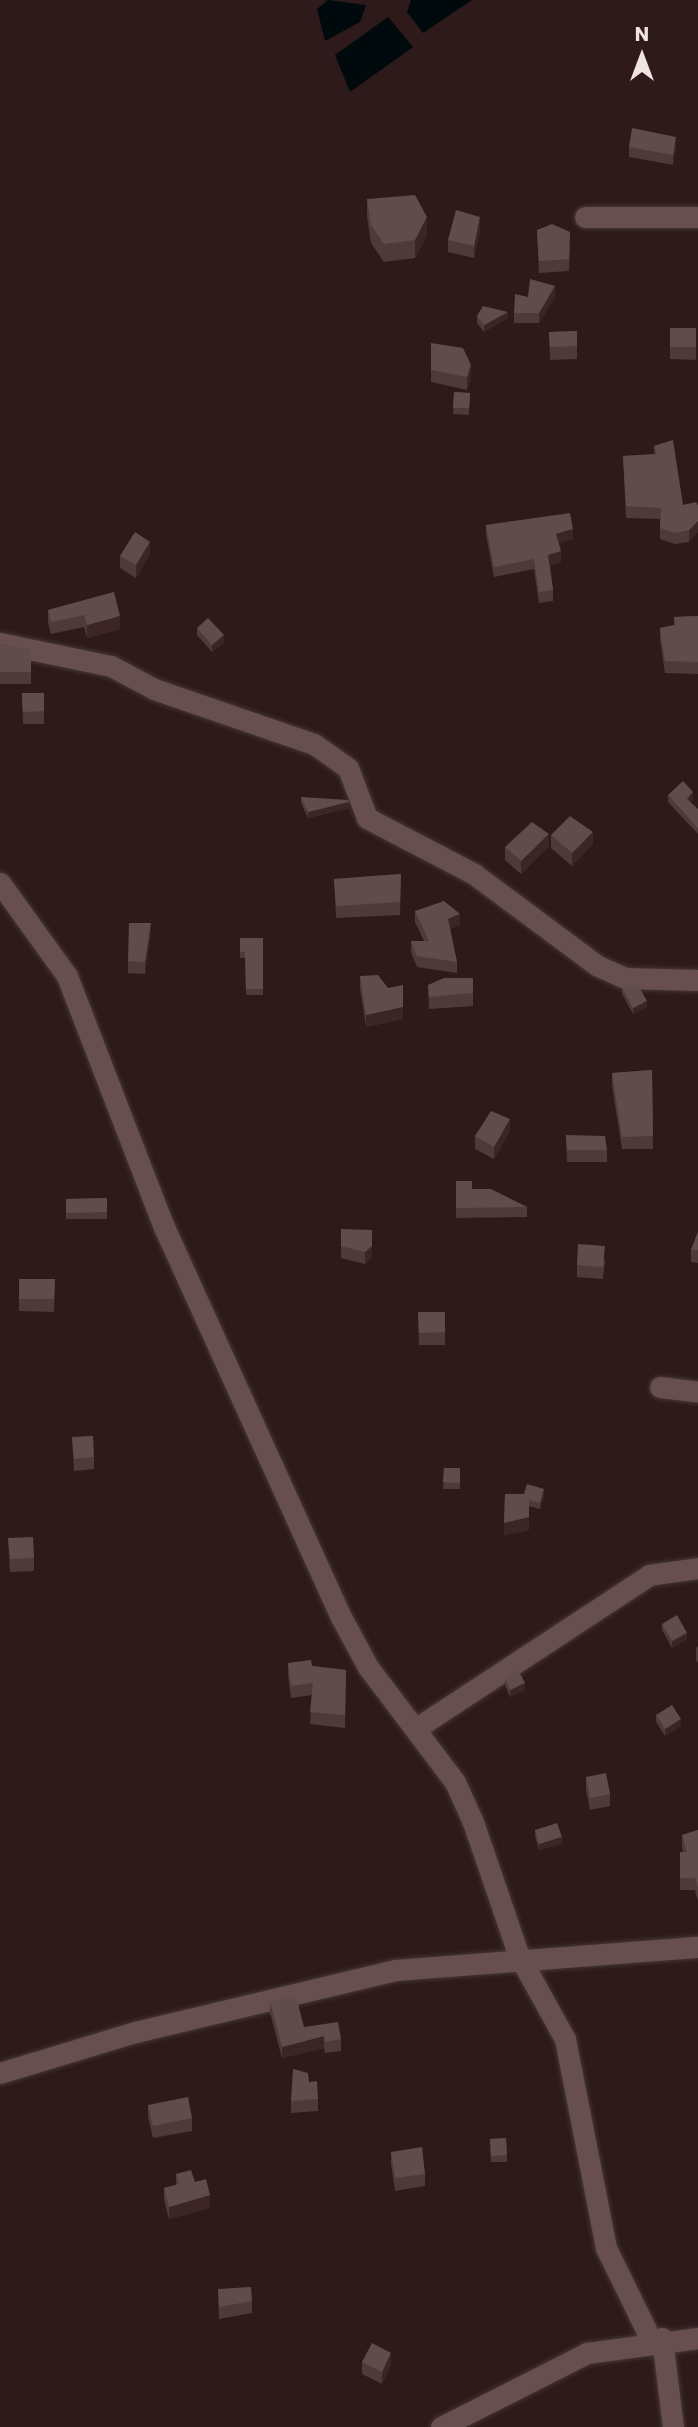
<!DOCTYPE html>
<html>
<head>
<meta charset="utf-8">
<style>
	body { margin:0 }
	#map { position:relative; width:698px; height:2427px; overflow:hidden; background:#2e1a1a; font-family:Poppins,sans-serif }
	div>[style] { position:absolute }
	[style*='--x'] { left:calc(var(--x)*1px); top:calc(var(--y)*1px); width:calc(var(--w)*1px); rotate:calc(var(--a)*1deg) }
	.water>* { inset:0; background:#00090c }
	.roads { filter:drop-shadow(0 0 2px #463637) drop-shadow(0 0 2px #463637) }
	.minor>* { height:21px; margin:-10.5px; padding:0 10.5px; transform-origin:10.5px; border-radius:10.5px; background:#674f4f }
	.wall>* { inset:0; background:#4f3a3a }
	.shaded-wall>* { inset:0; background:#3b2525 }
	.building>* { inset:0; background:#614c4c }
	span { translate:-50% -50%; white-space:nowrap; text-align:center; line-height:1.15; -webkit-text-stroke:5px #2e1a1a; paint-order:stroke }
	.north { position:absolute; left:607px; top:21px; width:70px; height:70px; -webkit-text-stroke:5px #2e1a1a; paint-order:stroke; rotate:0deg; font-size:19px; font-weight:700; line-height:28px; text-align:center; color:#f2e3e3 }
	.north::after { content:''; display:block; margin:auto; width:24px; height:32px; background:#f2e3e3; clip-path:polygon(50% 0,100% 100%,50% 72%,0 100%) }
</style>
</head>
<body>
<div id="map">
	<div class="water">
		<i style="clip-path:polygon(328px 0,366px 5px,360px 22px,325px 41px,317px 9px)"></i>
		<i style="clip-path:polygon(411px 0,472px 0,423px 33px,407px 12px)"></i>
		<i style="clip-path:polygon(388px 17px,413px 47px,350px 92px,335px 55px)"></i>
	</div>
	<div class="roads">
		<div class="minor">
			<i style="--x:585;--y:217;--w:113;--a:0"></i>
			<i style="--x:0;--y:643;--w:113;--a:11.7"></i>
			<i style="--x:111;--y:666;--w:49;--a:28.1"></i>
			<i style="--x:154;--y:689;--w:169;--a:19"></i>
			<i style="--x:314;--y:744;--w:42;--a:35.2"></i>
			<i style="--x:348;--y:768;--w:53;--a:69.2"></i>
			<i style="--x:367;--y:818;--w:121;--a:27.6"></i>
			<i style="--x:474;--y:874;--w:154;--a:36.6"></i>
			<i style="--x:598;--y:966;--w:30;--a:24"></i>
			<i style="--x:625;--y:978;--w:73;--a:1.6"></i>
			<i style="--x:0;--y:883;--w:115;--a:54.2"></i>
			<i style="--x:67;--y:976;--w:269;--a:68.9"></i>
			<i style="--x:164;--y:1227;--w:428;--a:65.6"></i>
			<i style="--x:341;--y:1617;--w:57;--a:61.6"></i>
			<i style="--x:368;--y:1667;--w:144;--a:52.9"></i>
			<i style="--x:455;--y:1782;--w:44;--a:65.8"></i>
			<i style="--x:473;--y:1822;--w:142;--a:71.1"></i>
			<i style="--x:519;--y:1956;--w:95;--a:61"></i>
			<i style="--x:565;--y:2039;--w:213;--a:78.9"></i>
			<i style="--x:606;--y:2248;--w:102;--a:63.9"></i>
			<i style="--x:660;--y:1387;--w:38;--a:7"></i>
			<i style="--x:415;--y:1729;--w:280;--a:-33.3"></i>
			<i style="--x:649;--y:1575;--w:49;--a:-8.1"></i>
			<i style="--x:0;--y:2073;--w:141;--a:-16.9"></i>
			<i style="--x:135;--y:2032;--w:268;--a:-13.4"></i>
			<i style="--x:396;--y:1970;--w:303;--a:-4.4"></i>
			<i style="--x:662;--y:2338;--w:90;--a:83"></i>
			<i style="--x:441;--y:2427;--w:164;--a:-26.9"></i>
			<i style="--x:587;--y:2353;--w:112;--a:-7.7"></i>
		</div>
	</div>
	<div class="wall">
		<i style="clip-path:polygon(629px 147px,676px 147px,673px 165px,629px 157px)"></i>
		<i style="clip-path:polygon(367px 199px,427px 235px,415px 258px,384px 262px,371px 243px,367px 217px)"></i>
		<i style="clip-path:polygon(480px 229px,474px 258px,448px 252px,448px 240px)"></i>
		<i style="clip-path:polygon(537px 230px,570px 245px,569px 271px,539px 273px)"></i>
		<i style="clip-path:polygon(528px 297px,555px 297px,539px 323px,514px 323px,514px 313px)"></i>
		<i style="clip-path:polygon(477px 316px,508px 318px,484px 332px,477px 323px)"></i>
		<i style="clip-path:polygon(670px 328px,696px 328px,696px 360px,670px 359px)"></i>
		<i style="clip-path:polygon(577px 331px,577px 359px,550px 360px,549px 332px)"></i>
		<i style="clip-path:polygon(431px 343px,471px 377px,467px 390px,431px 382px)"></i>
		<i style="clip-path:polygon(454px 392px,470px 393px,469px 415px,453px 414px)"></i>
		<i style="clip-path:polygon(654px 446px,683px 505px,698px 505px,698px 532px,689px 542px,675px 544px,660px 539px,660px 519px,626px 518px,623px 456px,654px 454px)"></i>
		<i style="clip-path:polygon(486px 525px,573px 539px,559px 543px,561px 562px,550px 565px,553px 590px,553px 601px,539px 603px,534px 569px,494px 577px,486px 535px)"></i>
		<i style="clip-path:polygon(150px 554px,136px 578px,120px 568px,120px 556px)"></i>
		<i style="clip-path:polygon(114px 592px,120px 629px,87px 638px,84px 627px,51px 634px,48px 623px,48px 610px)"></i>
		<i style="clip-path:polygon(698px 616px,698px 674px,665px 673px,660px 640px,660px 628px,674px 625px,674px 617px)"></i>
		<i style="clip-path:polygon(197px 628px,224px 642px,212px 652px,197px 635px)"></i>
		<i style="clip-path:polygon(0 644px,31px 650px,31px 684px,0 684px)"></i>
		<i style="clip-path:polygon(22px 693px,44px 693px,44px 724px,23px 724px)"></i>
		<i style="clip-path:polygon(668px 795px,693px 799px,690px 802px,698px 809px,698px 834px,668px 802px)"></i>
		<i style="clip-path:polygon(301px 797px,349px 808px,308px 818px,301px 803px)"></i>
		<i style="clip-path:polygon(551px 835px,593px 844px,572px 866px,551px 848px)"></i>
		<i style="clip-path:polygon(549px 846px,521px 874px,505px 860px,505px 847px)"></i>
		<i style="clip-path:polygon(401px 874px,400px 915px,336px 918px,334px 879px)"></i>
		<i style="clip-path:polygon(415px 911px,460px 925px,450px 929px,457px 962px,457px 973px,417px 967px,411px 952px,411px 941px,424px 941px,415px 922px)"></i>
		<i style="clip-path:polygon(151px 934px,145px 974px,128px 973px,128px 961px)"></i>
		<i style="clip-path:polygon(240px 938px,263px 938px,263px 995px,246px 995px,245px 958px,240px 958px)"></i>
		<i style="clip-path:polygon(360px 976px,403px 1019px,366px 1027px,360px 988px)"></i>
		<i style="clip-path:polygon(473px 978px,473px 1006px,429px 1009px,428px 985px)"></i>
		<i style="clip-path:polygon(622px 988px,647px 1007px,633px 1014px,622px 994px)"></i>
		<i style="clip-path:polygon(652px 1070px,653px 1149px,622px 1149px,612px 1086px,612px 1073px)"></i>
		<i style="clip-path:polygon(510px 1131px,494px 1159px,475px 1149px,475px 1136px)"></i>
		<i style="clip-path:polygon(566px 1135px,607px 1150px,607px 1162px,567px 1162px)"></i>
		<i style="clip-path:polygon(456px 1181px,472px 1189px,527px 1207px,527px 1217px,456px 1218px)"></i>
		<i style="clip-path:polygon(107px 1198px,107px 1219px,66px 1219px,66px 1199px)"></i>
		<i style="clip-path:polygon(341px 1229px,372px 1258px,365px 1264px,341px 1258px)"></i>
		<i style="clip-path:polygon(698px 1232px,698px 1263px,691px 1262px,691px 1250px)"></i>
		<i style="clip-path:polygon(605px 1259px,603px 1279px,577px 1277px,577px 1265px)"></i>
		<i style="clip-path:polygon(19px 1279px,55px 1279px,54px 1312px,19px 1311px)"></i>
		<i style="clip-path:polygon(418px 1312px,445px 1312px,445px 1345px,419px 1345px)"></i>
		<i style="clip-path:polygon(72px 1437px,94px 1457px,94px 1469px,74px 1471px)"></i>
		<i style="clip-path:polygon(444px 1468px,460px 1468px,460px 1489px,443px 1489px)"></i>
		<i style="clip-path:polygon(505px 1494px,544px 1496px,540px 1509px,529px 1506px,529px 1530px,504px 1535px)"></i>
		<i style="clip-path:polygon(8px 1538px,34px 1558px,34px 1571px,10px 1572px)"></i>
		<i style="clip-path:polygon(662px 1624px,687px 1639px,672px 1648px,662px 1630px)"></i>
		<i style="clip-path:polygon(698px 1646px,698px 1663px,696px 1660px,696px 1648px)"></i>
		<i style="clip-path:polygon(288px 1663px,346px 1670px,345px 1728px,310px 1724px,312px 1695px,291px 1698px,288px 1675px)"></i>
		<i style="clip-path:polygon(505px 1679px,525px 1690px,510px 1697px,505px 1685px)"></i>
		<i style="clip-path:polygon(656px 1715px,681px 1726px,665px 1736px,656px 1722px)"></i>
		<i style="clip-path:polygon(586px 1777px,610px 1794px,610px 1806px,590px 1810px,586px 1790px)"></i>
		<i style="clip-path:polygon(535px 1830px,562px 1844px,539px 1850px,535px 1836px)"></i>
		<i style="clip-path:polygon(698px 1830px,698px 1901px,695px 1890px,680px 1890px,680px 1852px,683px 1852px,682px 1847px,682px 1835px)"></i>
		<i style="clip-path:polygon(270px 2002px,304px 2027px,341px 2039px,341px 2051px,325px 2053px,324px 2048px,282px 2058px,270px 2013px)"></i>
		<i style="clip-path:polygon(309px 2082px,318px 2099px,318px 2111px,291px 2113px,291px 2101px)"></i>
		<i style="clip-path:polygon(148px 2105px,192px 2118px,192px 2131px,153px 2138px,148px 2117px)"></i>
		<i style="clip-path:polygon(506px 2138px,507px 2162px,491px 2162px,490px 2139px)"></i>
		<i style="clip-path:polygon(391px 2152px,425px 2174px,425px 2186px,395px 2191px,391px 2164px)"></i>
		<i style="clip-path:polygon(176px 2174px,195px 2182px,210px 2208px,169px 2219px,164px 2200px,164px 2188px,176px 2185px)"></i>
		<i style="clip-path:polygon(218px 2289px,252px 2301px,252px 2313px,219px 2319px)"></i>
		<i style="clip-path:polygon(362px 2362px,391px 2365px,382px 2384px,362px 2374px)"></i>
	</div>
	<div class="shaded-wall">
		<i style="clip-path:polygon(676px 137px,676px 147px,673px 165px,673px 155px)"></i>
		<i style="clip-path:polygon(427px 217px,427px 235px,415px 258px,415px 240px)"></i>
		<i style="clip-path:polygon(480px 217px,480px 229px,474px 258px,474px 246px)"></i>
		<i style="clip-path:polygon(555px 286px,555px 297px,539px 323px,539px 313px)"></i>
		<i style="clip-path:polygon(508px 312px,508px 318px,484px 332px,484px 325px)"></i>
		<i style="clip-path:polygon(471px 365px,471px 377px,467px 390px,467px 377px)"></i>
		<i style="clip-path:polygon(698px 521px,698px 532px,689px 542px,689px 530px)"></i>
		<i style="clip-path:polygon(573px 529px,573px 539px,556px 544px,556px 534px)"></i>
		<i style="clip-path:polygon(150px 542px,150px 554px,136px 578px,136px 565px)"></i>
		<i style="clip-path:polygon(561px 551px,561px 562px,548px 565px,548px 555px)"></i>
		<i style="clip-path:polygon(120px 616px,120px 629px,87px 638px,87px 625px)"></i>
		<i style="clip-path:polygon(224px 635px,224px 642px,212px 652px,212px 645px)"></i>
		<i style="clip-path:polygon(693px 792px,693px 799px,687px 805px,687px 799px)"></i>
		<i style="clip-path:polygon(349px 802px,349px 808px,308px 818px,308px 812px)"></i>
		<i style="clip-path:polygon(593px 832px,593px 844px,572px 866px,572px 853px)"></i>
		<i style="clip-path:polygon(549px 834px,549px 846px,521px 874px,521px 861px)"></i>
		<i style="clip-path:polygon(460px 914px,460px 925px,448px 930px,448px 919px)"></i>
		<i style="clip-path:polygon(151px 923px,151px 934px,145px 974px,145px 962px)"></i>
		<i style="clip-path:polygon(647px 1001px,647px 1007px,633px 1014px,633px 1008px)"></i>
		<i style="clip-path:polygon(403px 1007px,403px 1019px,366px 1027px,366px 1015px)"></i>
		<i style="clip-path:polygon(510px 1119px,510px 1131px,494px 1159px,494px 1147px)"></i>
		<i style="clip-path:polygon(372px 1230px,372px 1258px,365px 1264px,365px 1252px)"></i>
		<i style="clip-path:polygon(544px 1489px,544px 1496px,540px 1509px,540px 1503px)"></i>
		<i style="clip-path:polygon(529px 1517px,529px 1530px,504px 1535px,504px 1523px)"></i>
		<i style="clip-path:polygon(687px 1633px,687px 1639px,672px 1648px,672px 1641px)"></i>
		<i style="clip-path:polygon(525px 1683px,525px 1690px,510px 1697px,510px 1690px)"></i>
		<i style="clip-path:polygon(681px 1719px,681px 1726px,665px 1736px,665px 1729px)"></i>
		<i style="clip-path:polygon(562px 1837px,562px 1844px,539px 1850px,539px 1844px)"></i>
		<i style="clip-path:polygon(324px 2036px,324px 2048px,282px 2058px,282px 2047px)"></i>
		<i style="clip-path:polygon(210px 2195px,210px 2208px,169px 2219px,169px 2207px)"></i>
		<i style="clip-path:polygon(391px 2353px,391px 2365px,382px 2384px,382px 2372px)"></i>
	</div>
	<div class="building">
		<i style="clip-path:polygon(632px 128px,676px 137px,673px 155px,629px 147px)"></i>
		<i style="clip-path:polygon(415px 195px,427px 217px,415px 240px,384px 244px,371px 225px,367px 199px)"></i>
		<i style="clip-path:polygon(456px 210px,480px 217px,474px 246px,448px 240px)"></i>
		<i style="clip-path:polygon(552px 224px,570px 232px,569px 259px,539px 261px,537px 230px)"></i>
		<i style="clip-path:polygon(530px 279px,555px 286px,539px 313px,514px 313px,515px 294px,528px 297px)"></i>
		<i style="clip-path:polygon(483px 306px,508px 312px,484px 325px,477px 316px)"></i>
		<i style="clip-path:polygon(670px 328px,696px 328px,696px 347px,670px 347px)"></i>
		<i style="clip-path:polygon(577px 331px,577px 346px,550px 347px,549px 332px)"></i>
		<i style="clip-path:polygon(431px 343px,463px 348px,471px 365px,467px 377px,431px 370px)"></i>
		<i style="clip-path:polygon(454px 392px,470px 393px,469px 408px,453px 408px)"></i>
		<i style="clip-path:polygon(673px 440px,683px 505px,696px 502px,698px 505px,698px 521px,689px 530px,675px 533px,660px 528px,661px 508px,626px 506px,623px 456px,657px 454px,654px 446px)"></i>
		<i style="clip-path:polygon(570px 513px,573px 529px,556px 534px,561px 551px,548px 555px,553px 590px,539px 592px,534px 559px,494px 567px,486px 525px)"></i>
		<i style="clip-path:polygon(135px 532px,150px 542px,136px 565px,120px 556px)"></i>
		<i style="clip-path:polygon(114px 592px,120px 616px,87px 625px,84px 615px,51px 622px,48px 610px)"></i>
		<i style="clip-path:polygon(698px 616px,698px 662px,665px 661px,660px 628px,675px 625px,674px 617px)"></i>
		<i style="clip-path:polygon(208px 618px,224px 635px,212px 645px,197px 628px)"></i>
		<i style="clip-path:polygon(0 644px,31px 650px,31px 672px,0 672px)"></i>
		<i style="clip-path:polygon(22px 693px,44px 693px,44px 711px,23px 712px)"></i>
		<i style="clip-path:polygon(683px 781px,693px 792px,687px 799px,698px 809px,698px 828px,668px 795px)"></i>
		<i style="clip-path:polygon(301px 797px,348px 800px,349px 802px,308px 812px)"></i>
		<i style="clip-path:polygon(570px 816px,593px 832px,572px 853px,551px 835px)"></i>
		<i style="clip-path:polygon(532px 822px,549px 834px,521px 861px,505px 847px)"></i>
		<i style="clip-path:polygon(401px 874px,400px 902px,336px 906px,334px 879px)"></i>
		<i style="clip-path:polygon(444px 901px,460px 914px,448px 919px,457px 962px,417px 956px,411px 941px,429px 941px,415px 911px)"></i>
		<i style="clip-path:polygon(129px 923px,151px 923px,145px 962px,128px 961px)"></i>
		<i style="clip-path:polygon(240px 938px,263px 938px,263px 989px,246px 989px,245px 952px,240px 952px)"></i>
		<i style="clip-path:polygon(378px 975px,388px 988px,403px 985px,403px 1007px,366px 1015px,360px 976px)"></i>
		<i style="clip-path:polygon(444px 978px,473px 978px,473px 993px,429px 997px,428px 985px)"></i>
		<i style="clip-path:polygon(638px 985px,647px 1001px,633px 1008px,622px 988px)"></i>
		<i style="clip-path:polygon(652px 1070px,653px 1136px,622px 1137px,612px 1073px)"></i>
		<i style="clip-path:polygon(491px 1111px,510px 1119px,494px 1147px,475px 1136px)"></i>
		<i style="clip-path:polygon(566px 1135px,605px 1136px,607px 1150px,567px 1150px)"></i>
		<i style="clip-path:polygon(456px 1181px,472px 1181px,472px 1189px,491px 1189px,527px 1207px,456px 1208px)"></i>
		<i style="clip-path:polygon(107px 1198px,107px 1212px,66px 1213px,66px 1199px)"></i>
		<i style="clip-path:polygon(341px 1229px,372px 1230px,372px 1246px,365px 1252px,341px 1246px)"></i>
		<i style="clip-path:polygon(698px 1232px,698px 1250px,691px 1250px)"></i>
		<i style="clip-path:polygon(578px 1244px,605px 1246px,603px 1267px,577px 1265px)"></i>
		<i style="clip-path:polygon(19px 1279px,55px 1279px,54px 1299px,19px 1299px)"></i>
		<i style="clip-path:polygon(418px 1312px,445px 1312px,445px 1332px,419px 1333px)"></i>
		<i style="clip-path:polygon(93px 1436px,94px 1457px,74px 1459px,72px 1437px)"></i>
		<i style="clip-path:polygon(444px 1468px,460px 1468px,460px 1483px,443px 1482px)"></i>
		<i style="clip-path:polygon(527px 1484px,544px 1489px,540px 1503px,529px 1500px,529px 1494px,524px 1494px)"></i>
		<i style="clip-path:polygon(505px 1494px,529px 1494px,529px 1517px,504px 1523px)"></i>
		<i style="clip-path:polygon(33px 1537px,34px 1558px,10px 1559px,8px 1538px)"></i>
		<i style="clip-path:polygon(677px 1615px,687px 1633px,672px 1641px,662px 1624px)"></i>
		<i style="clip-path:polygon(311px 1660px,312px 1666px,346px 1670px,345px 1715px,310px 1712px,313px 1683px,291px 1686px,288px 1663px)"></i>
		<i style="clip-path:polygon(518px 1670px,525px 1683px,510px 1690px,505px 1679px)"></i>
		<i style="clip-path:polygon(672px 1705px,681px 1719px,665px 1729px,656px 1715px)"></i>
		<i style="clip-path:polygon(606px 1773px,610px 1794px,590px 1798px,586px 1777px)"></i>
		<i style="clip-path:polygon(557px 1823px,562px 1837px,539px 1844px,535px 1830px)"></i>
		<i style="clip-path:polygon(698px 1830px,698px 1888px,695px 1878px,680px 1878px,680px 1852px,687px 1852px,682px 1835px)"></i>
		<i style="clip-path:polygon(296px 1996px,304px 2027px,338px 2022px,341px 2039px,325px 2042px,324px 2036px,282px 2047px,270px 2002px)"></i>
		<i style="clip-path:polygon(293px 2069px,308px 2073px,309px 2082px,317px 2081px,318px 2099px,291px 2101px)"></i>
		<i style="clip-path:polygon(188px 2097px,192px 2118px,153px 2126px,148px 2105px)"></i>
		<i style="clip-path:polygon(506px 2138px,507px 2155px,491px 2156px,490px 2139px)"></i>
		<i style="clip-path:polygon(422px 2147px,425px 2174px,395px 2178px,391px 2152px)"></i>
		<i style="clip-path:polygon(191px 2170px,195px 2182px,206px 2179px,210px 2195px,169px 2207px,164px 2188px,179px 2184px,176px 2174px)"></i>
		<i style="clip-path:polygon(251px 2287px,252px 2301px,219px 2307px,218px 2289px)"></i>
		<i style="clip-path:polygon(372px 2343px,391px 2353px,382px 2372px,362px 2362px)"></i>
	</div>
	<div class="north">N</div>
</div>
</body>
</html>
